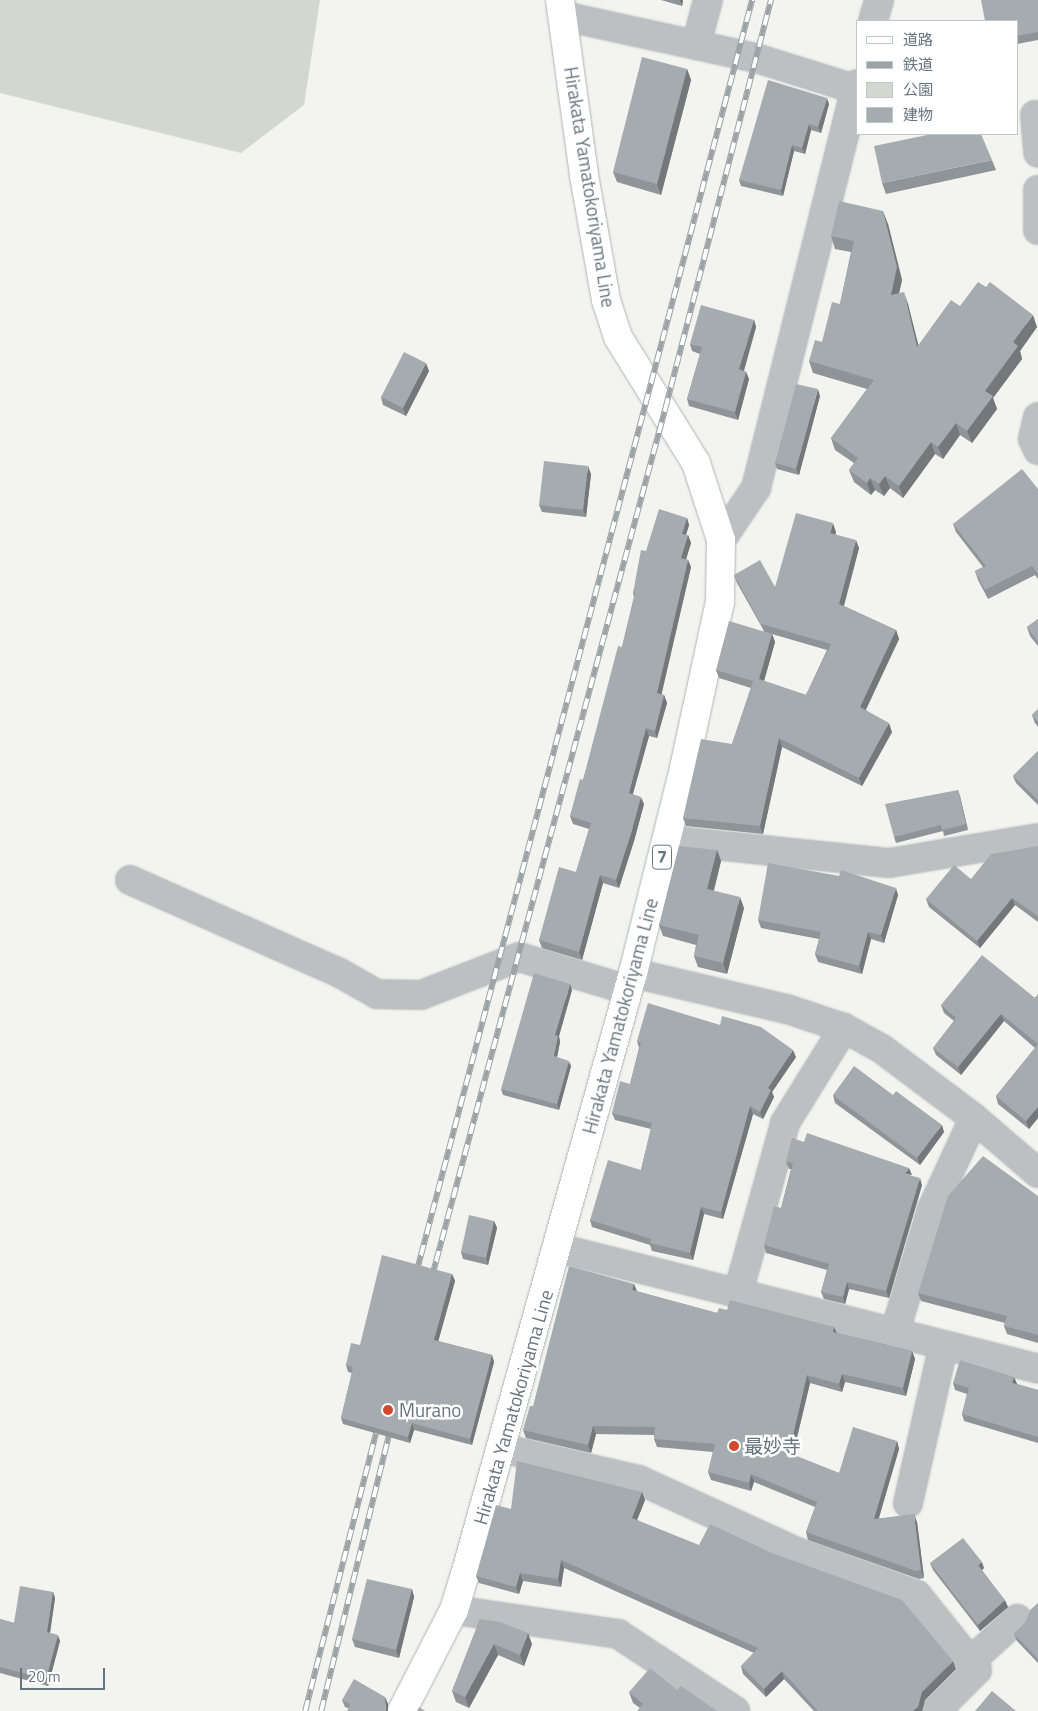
<!DOCTYPE html>
<html>
<head>
<meta charset="utf-8">
<style>
	body { margin:0 }
	#map { position:relative; width:1038px; height:1711px; overflow:hidden; background:#f3f3ef; font-family:"Titillium Web","Noto Sans JP",sans-serif }
	div>[style] { position:absolute }
	[style*='--x'] { left:calc(var(--x)*1px); top:calc(var(--y)*1px); width:calc(var(--w)*1px); rotate:calc(var(--a)*1deg) }
	.green>* { inset:0; background:#d3d8cf }
	.roads { filter:drop-shadow(0 0 1px #b0b4b7) drop-shadow(0 0 1px #b0b4b7) }
	.minor>* { height:28px; margin:-14px; padding:0 14px; transform-origin:14px; border-radius:14px; background:#bcc0c3 }
	.major>* { height:28px; margin:-14px; padding:0 14px; transform-origin:14px; border-radius:14px; background:#fff }
	.rail>* { height:5.5px; margin-top:-2.75px; transform-origin:0; background:repeating-linear-gradient(90deg,#fff 0 11px,#9ca3a7 0 22px); box-sizing:border-box; border-block:1px solid #9ca3a7 }
	.wall>* { inset:0; background:#8e9497 }
	.shaded-wall>* { inset:0; background:#74787b }
	.building>* { inset:0; background:#a5acb0 }
	.dots>* { width:14px; height:14px; translate:-50% -50%; box-sizing:border-box; border:2px solid #fff; border-radius:50% }
	span { translate:-50% -50%; white-space:nowrap; text-align:center; line-height:1.15; -webkit-text-stroke:5px #fff; paint-order:stroke }
	.shield-label span { padding:1px 4px; background:#fff; border:1px solid; border-radius:4px; -webkit-text-stroke-width:0 }
	.shield-label { font-size:18px; color:#65757e; font-weight:700 }
	.street-label { font-size:19px; color:#65757e }
	.poi-label { font-size:19px; color:#65757e }
	.left { translate:0 -50%; text-align:left }
	.legend { position:absolute; left:856px; top:20px; width:162px; height:115px; box-sizing:border-box; background:#fff; border:1px solid #c1c8cb; margin:0; padding:6px 9px; list-style:none; font-size:15px; color:#65757e }
	.legend li { display:flex; align-items:center; gap:10px; height:25px }
	.legend b { width:25px; border:1px solid #c1c8cb }
	.scale { position:absolute; left:20px; top:1668px; width:85px; height:22px; box-sizing:border-box; border:2px solid #65757e; border-top:0; padding-left:6px; font-size:15px; line-height:18px; white-space:nowrap; color:#65757e; -webkit-text-stroke:4px #fff; paint-order:stroke }
</style>
</head>
<body>
<div id="map">
	<div class="green">
		<i style="clip-path:polygon(0 0,320px 0,304px 105px,241px 153px,0 93px)"></i>
	</div>
	<div class="roads">
		<div class="minor">
			<i style="--x:563;--y:16;--w:198;--a:12.3"></i>
			<i style="--x:756;--y:58;--w:104;--a:17.4"></i>
			<i style="--x:873;--y:21;--w:22;--a:-74"></i>
			<i style="--x:696;--y:45;--w:47;--a:-75.1"></i>
			<i style="--x:1035;--y:115;--w:38;--a:85"></i>
			<i style="--x:1038;--y:190;--w:40;--a:90"></i>
			<i style="--x:1038;--y:417;--w:23;--a:103"></i>
			<i style="--x:1033;--y:439;--w:12;--a:66"></i>
			<i style="--x:721;--y:540;--w:63;--a:-56.1"></i>
			<i style="--x:756;--y:488;--w:416;--a:-76"></i>
			<i style="--x:666;--y:840;--w:224;--a:5.9"></i>
			<i style="--x:889;--y:863;--w:151;--a:-9.5"></i>
			<i style="--x:130;--y:880;--w:227;--a:23.9"></i>
			<i style="--x:338;--y:972;--w:45;--a:29.4"></i>
			<i style="--x:377;--y:994;--w:44;--a:1.3"></i>
			<i style="--x:421;--y:995;--w:105;--a:-21.2"></i>
			<i style="--x:519;--y:957;--w:114;--a:16.8"></i>
			<i style="--x:633;--y:973;--w:158;--a:13.2"></i>
			<i style="--x:787;--y:1009;--w:60;--a:18.4"></i>
			<i style="--x:844;--y:1028;--w:43;--a:28.9"></i>
			<i style="--x:882;--y:1049;--w:115;--a:36.9"></i>
			<i style="--x:974;--y:1118;--w:84;--a:40.7"></i>
			<i style="--x:558;--y:1248;--w:495;--a:14.1"></i>
			<i style="--x:738;--y:1293;--w:176;--a:-74.5"></i>
			<i style="--x:785;--y:1123;--w:112;--a:-58.2"></i>
			<i style="--x:895;--y:1332;--w:128;--a:-73.3"></i>
			<i style="--x:932;--y:1209;--w:100;--a:-65.2"></i>
			<i style="--x:501;--y:1448;--w:142;--a:13.1"></i>
			<i style="--x:639;--y:1480;--w:174;--a:24.5"></i>
			<i style="--x:797;--y:1552;--w:127;--a:19.7"></i>
			<i style="--x:917;--y:1595;--w:96;--a:51.3"></i>
			<i style="--x:977;--y:1670;--w:58;--a:135"></i>
			<i style="--x:908;--y:1503;--w:159;--a:-77.3"></i>
			<i style="--x:454;--y:1610;--w:166;--a:8.3"></i>
			<i style="--x:618;--y:1634;--w:140;--a:33.3"></i>
			<i style="--x:970;--y:1662;--w:64;--a:-42.5"></i>
		</div>
		<div class="major">
			<i style="--x:402;--y:1711;--w:114;--a:-62.8"></i>
			<i style="--x:454;--y:1610;--w:37;--a:-73"></i>
			<i style="--x:465;--y:1575;--w:625;--a:-74.41"></i>
			<i style="--x:633;--y:973;--w:211;--a:-76"></i>
			<i style="--x:684;--y:768;--w:170;--a:-77.8"></i>
			<i style="--x:720;--y:602;--w:62;--a:-89.1"></i>
			<i style="--x:721;--y:540;--w:81;--a:-108"></i>
			<i style="--x:696;--y:463;--w:148;--a:-121.8"></i>
			<i style="--x:618;--y:337;--w:39;--a:-108"></i>
			<i style="--x:606;--y:300;--w:127;--a:-100"></i>
			<i style="--x:584;--y:175;--w:177;--a:-97.8"></i>
		</div>
	</div>
	<div class="rail">
		<i style="--x:415;--y:1277;--w:1321;--a:-75.22"></i>
		<i style="--x:430;--y:1283;--w:905;--a:-74.95"></i>
		<i style="--x:665;--y:409;--w:423;--a:-75.5"></i>
		<i style="--x:305;--y:1711;--w:300;--a:-75.7"></i>
		<i style="--x:321;--y:1711;--w:297;--a:-76.2"></i>
	</div>
	<div class="wall">
		<i style="clip-path:polygon(661px 0,683px 0,682px 6px)"></i>
		<i style="clip-path:polygon(1038px 0,1038px 40px,1017px 44px,1017px 21px)"></i>
		<i style="clip-path:polygon(687px 69px,691px 80px,661px 195px,617px 182px,613px 172px)"></i>
		<i style="clip-path:polygon(829px 104px,821px 133px,811px 130px,805px 154px,794px 151px,783px 196px,741px 186px,739px 180px)"></i>
		<i style="clip-path:polygon(992px 160px,996px 170px,886px 194px,882px 183px)"></i>
		<i style="clip-path:polygon(888px 224px,902px 280px,899px 293px,908px 304px,918px 346px,960px 306px,1037px 327px,1020px 351px,1022px 359px,993px 398px,997px 409px,972px 443px,960px 435px,943px 459px,935px 454px,903px 498px,890px 488px,884px 496px,875px 490px,871px 495px,854px 482px,849px 470px,854px 463px,835px 450px,831px 438px,867px 389px,813px 373px,809px 361px,822px 342px,840px 304px,851px 252px,835px 249px,831px 236px)"></i>
		<i style="clip-path:polygon(754px 320px,756px 327px,744px 371px,746px 372px,749px 379px,738px 420px,689px 406px,687px 399px,700px 354px,692px 351px,690px 344px)"></i>
		<i style="clip-path:polygon(429px 371px,406px 416px,383px 405px,381px 397px)"></i>
		<i style="clip-path:polygon(820px 396px,799px 475px,777px 469px,775px 463px)"></i>
		<i style="clip-path:polygon(591px 474px,586px 517px,542px 512px,539px 505px)"></i>
		<i style="clip-path:polygon(1038px 489px,1038px 579px,1035px 575px,988px 599px,978px 580px,975px 571px,983px 567px,956px 532px,953px 524px)"></i>
		<i style="clip-path:polygon(687px 518px,689px 525px,686px 535px,688px 535px,691px 543px,686px 559px,688px 560px,691px 567px,661px 694px,664px 695px,667px 703px,657px 738px,649px 736px,633px 794px,644px 804px,634px 841px,619px 888px,603px 883px,582px 960px,542px 948px,539px 940px,576px 872px,589px 829px,573px 824px,570px 816px,583px 780px,622px 647px,634px 597px,633px 593px,646px 551px)"></i>
		<i style="clip-path:polygon(evenodd,836px 532px,835px 534px,859px 548px,844px 606px,896px 630px,899px 639px,866px 710px,892px 732px,862px 786px,782px 747px,763px 834px,686px 826px,683px 818px,732px 744px,751px 688px,719px 678px,716px 670px,764px 631px,737px 583px,734px 575px,775px 587px,836px 532px,772px 634px,827px 650px,806px 695px,764px 681px,775px 642px,772px 634px)"></i>
		<i style="clip-path:polygon(1038px 619px,1038px 646px,1030px 636px,1027px 627px)"></i>
		<i style="clip-path:polygon(1038px 709px,1038px 727px,1035px 723px,1032px 715px)"></i>
		<i style="clip-path:polygon(1038px 751px,1038px 805px,1016px 783px,1013px 776px)"></i>
		<i style="clip-path:polygon(958px 790px,968px 830px,944px 836px,943px 831px,896px 843px,894px 837px)"></i>
		<i style="clip-path:polygon(1038px 846px,1038px 922px,1015px 905px,980px 948px,929px 907px,926px 899px,971px 879px)"></i>
		<i style="clip-path:polygon(717px 850px,721px 861px,714px 891px,744px 908px,727px 974px,698px 967px,694px 956px,696px 945px,663px 936px,659px 925px)"></i>
		<i style="clip-path:polygon(839px 876px,898px 895px,884px 943px,871px 939px,862px 974px,818px 962px,815px 954px,819px 939px,761px 928px,758px 920px)"></i>
		<i style="clip-path:polygon(572px 990px,559px 1036px,560px 1042px,557px 1057px,571px 1066px,559px 1110px,503px 1095px,501px 1089px)"></i>
		<i style="clip-path:polygon(1038px 994px,1038px 1118px,1029px 1129px,998px 1104px,996px 1096px,1035px 1048px,1004px 1021px,961px 1075px,936px 1055px,933px 1048px,954px 1021px,944px 1013px,941px 1005px,1035px 998px)"></i>
		<i style="clip-path:polygon(637px 1041px,796px 1057px,772px 1092px,774px 1097px,763px 1119px,753px 1114px,723px 1219px,704px 1214px,693px 1260px,652px 1251px,650px 1245px,592px 1227px,590px 1220px,641px 1170px,651px 1129px,615px 1120px,612px 1113px,630px 1084px,639px 1048px)"></i>
		<i style="clip-path:polygon(833px 1095px,944px 1132px,920px 1165px,835px 1103px)"></i>
		<i style="clip-path:polygon(786px 1161px,912px 1176px,922px 1185px,889px 1298px,849px 1289px,845px 1304px,824px 1299px,821px 1292px,827px 1270px,766px 1253px,764px 1245px,781px 1208px,791px 1169px,789px 1169px)"></i>
		<i style="clip-path:polygon(1038px 1196px,1038px 1343px,1007px 1334px,1004px 1326px,1005px 1323px,921px 1301px,918px 1293px)"></i>
		<i style="clip-path:polygon(494px 1221px,497px 1228px,488px 1265px,463px 1259px,461px 1252px)"></i>
		<i style="clip-path:polygon(452px 1274px,455px 1281px,438px 1341px,492px 1355px,494px 1362px,472px 1445px,414px 1430px,410px 1443px,343px 1424px,341px 1418px,352px 1373px,348px 1372px,346px 1365px,360px 1345px)"></i>
		<i style="clip-path:polygon(634px 1284px,636px 1291px,717px 1313px,727px 1310px,834px 1327px,837px 1333px,912px 1351px,915px 1359px,906px 1396px,845px 1382px,842px 1392px,810px 1383px,793px 1455px,839px 1473px,897px 1441px,899px 1449px,879px 1518px,917px 1522px,924px 1578px,919px 1579px,808px 1540px,806px 1532px,815px 1507px,754px 1482px,751px 1491px,711px 1480px,708px 1472px,713px 1452px,657px 1447px,654px 1439px,654px 1435px,596px 1434px,591px 1453px,526px 1438px,523px 1430px,533px 1406px)"></i>
		<i style="clip-path:polygon(1014px 1377px,1017px 1384px,1038px 1390px,1038px 1443px,964px 1421px,962px 1414px,967px 1394px,955px 1390px,953px 1383px)"></i>
		<i style="clip-path:polygon(642px 1492px,645px 1500px,637px 1520px,956px 1669px,925px 1700px,922px 1711px,814px 1711px,784px 1679px,766px 1697px,743px 1674px,741px 1666px,754px 1653px,564px 1568px,561px 1587px,523px 1581px,519px 1594px,479px 1583px,476px 1576px,511px 1509px)"></i>
		<i style="clip-path:polygon(930px 1563px,984px 1568px,982px 1570px,1008px 1607px,980px 1631px,933px 1570px)"></i>
		<i style="clip-path:polygon(412px 1589px,414px 1597px,399px 1658px,355px 1647px,352px 1639px)"></i>
		<i style="clip-path:polygon(53px 1592px,55px 1598px,50px 1633px,60px 1641px,48px 1686px,0 1673px,0 1619px,14px 1623px)"></i>
		<i style="clip-path:polygon(1038px 1603px,1038px 1663px,1017px 1641px,1014px 1634px,1025px 1623px)"></i>
		<i style="clip-path:polygon(480px 1619px,532px 1644px,524px 1666px,498px 1655px,469px 1708px,456px 1702px,452px 1691px)"></i>
		<i style="clip-path:polygon(677px 1690px,640px 1708px,633px 1703px,629px 1692px)"></i>
		<i style="clip-path:polygon(385px 1697px,388px 1704px,348px 1708px,345px 1707px,342px 1700px)"></i>
	</div>
	<div class="shaded-wall">
		<i style="clip-path:polygon(680px 0,683px 0,682px 6px,680px 1px)"></i>
		<i style="clip-path:polygon(687px 69px,691px 80px,661px 195px,657px 184px)"></i>
		<i style="clip-path:polygon(827px 98px,829px 104px,821px 133px,818px 127px)"></i>
		<i style="clip-path:polygon(809px 124px,811px 130px,805px 154px,802px 148px)"></i>
		<i style="clip-path:polygon(792px 145px,794px 151px,783px 196px,781px 190px)"></i>
		<i style="clip-path:polygon(883px 211px,888px 224px,902px 280px,896px 307px,891px 295px)"></i>
		<i style="clip-path:polygon(904px 292px,908px 304px,922px 359px,917px 347px)"></i>
		<i style="clip-path:polygon(1033px 315px,1037px 327px,1020px 351px,1022px 359px,993px 398px,997px 409px,972px 443px,967px 431px,985px 391px,1013px 342px)"></i>
		<i style="clip-path:polygon(754px 320px,756px 327px,742px 377px,739px 369px)"></i>
		<i style="clip-path:polygon(426px 363px,429px 371px,406px 416px,403px 408px)"></i>
		<i style="clip-path:polygon(746px 372px,749px 379px,738px 420px,735px 412px)"></i>
		<i style="clip-path:polygon(818px 389px,820px 396px,799px 475px,796px 469px)"></i>
		<i style="clip-path:polygon(956px 423px,960px 435px,943px 459px,938px 447px)"></i>
		<i style="clip-path:polygon(931px 442px,935px 454px,903px 498px,899px 486px)"></i>
		<i style="clip-path:polygon(588px 466px,591px 474px,586px 517px,583px 510px)"></i>
		<i style="clip-path:polygon(885px 476px,890px 488px,884px 496px,879px 484px)"></i>
		<i style="clip-path:polygon(870px 478px,875px 490px,871px 495px,867px 483px)"></i>
		<i style="clip-path:polygon(687px 518px,689px 525px,684px 541px,682px 534px)"></i>
		<i style="clip-path:polygon(833px 523px,836px 532px,833px 541px,830px 533px)"></i>
		<i style="clip-path:polygon(688px 535px,691px 543px,684px 566px,681px 558px)"></i>
		<i style="clip-path:polygon(856px 540px,859px 548px,842px 612px,839px 604px)"></i>
		<i style="clip-path:polygon(688px 560px,691px 567px,660px 701px,657px 693px)"></i>
		<i style="clip-path:polygon(896px 630px,899px 639px,863px 715px,860px 707px)"></i>
		<i style="clip-path:polygon(772px 634px,775px 642px,762px 688px,759px 679px)"></i>
		<i style="clip-path:polygon(664px 695px,667px 703px,657px 738px,655px 731px)"></i>
		<i style="clip-path:polygon(889px 723px,892px 732px,862px 786px,859px 778px)"></i>
		<i style="clip-path:polygon(646px 728px,649px 736px,631px 800px,629px 793px)"></i>
		<i style="clip-path:polygon(779px 738px,782px 747px,763px 834px,760px 826px)"></i>
		<i style="clip-path:polygon(958px 790px,960px 796px,968px 830px,966px 824px)"></i>
		<i style="clip-path:polygon(641px 797px,644px 804px,634px 841px,619px 888px,616px 880px)"></i>
		<i style="clip-path:polygon(717px 850px,721px 861px,711px 900px,707px 889px)"></i>
		<i style="clip-path:polygon(600px 875px,603px 883px,582px 960px,579px 952px)"></i>
		<i style="clip-path:polygon(896px 888px,898px 895px,884px 943px,881px 935px)"></i>
		<i style="clip-path:polygon(740px 897px,744px 908px,727px 974px,723px 963px)"></i>
		<i style="clip-path:polygon(1012px 898px,1015px 905px,980px 948px,977px 941px)"></i>
		<i style="clip-path:polygon(868px 932px,871px 939px,862px 974px,859px 966px)"></i>
		<i style="clip-path:polygon(570px 984px,572px 990px,559px 1036px,560px 1042px,556px 1062px,554px 1056px,555px 1035px)"></i>
		<i style="clip-path:polygon(1001px 1014px,1004px 1021px,961px 1075px,958px 1067px)"></i>
		<i style="clip-path:polygon(793px 1050px,796px 1057px,772px 1092px,774px 1097px,763px 1119px,760px 1112px,768px 1088px)"></i>
		<i style="clip-path:polygon(569px 1061px,571px 1066px,559px 1110px,557px 1104px)"></i>
		<i style="clip-path:polygon(750px 1106px,753px 1114px,723px 1219px,721px 1212px)"></i>
		<i style="clip-path:polygon(1038px 1107px,1038px 1118px,1029px 1129px,1026px 1121px)"></i>
		<i style="clip-path:polygon(942px 1125px,944px 1132px,920px 1165px,917px 1158px)"></i>
		<i style="clip-path:polygon(909px 1168px,912px 1175px,905px 1174px)"></i>
		<i style="clip-path:polygon(920px 1178px,922px 1185px,889px 1298px,886px 1291px)"></i>
		<i style="clip-path:polygon(701px 1207px,704px 1214px,693px 1260px,690px 1253px)"></i>
		<i style="clip-path:polygon(494px 1221px,497px 1228px,488px 1265px,486px 1258px)"></i>
		<i style="clip-path:polygon(452px 1274px,455px 1281px,437px 1346px,434px 1340px)"></i>
		<i style="clip-path:polygon(847px 1282px,849px 1289px,845px 1304px,843px 1297px)"></i>
		<i style="clip-path:polygon(634px 1284px,637px 1291px,632px 1290px)"></i>
		<i style="clip-path:polygon(834px 1327px,837px 1334px,833px 1332px)"></i>
		<i style="clip-path:polygon(912px 1351px,915px 1359px,906px 1396px,903px 1388px)"></i>
		<i style="clip-path:polygon(492px 1355px,494px 1362px,472px 1445px,470px 1439px)"></i>
		<i style="clip-path:polygon(842px 1374px,845px 1382px,842px 1392px,839px 1384px)"></i>
		<i style="clip-path:polygon(807px 1375px,810px 1383px,791px 1461px,789px 1453px)"></i>
		<i style="clip-path:polygon(1014px 1377px,1017px 1384px,1012px 1383px)"></i>
		<i style="clip-path:polygon(412px 1423px,414px 1430px,410px 1443px,408px 1437px)"></i>
		<i style="clip-path:polygon(593px 1426px,596px 1434px,591px 1453px,588px 1445px)"></i>
		<i style="clip-path:polygon(897px 1441px,899px 1449px,876px 1527px,874px 1519px)"></i>
		<i style="clip-path:polygon(751px 1474px,754px 1482px,751px 1491px,749px 1483px)"></i>
		<i style="clip-path:polygon(642px 1492px,645px 1500px,635px 1525px,632px 1518px)"></i>
		<i style="clip-path:polygon(914px 1514px,917px 1522px,924px 1578px,921px 1570px)"></i>
		<i style="clip-path:polygon(561px 1560px,564px 1568px,561px 1587px,558px 1579px)"></i>
		<i style="clip-path:polygon(982px 1562px,984px 1568px,980px 1572px,978px 1565px)"></i>
		<i style="clip-path:polygon(520px 1573px,523px 1581px,519px 1594px,516px 1587px)"></i>
		<i style="clip-path:polygon(412px 1589px,414px 1597px,399px 1658px,396px 1650px)"></i>
		<i style="clip-path:polygon(53px 1592px,55px 1598px,49px 1639px,47px 1632px)"></i>
		<i style="clip-path:polygon(1005px 1600px,1008px 1607px,980px 1631px,978px 1625px)"></i>
		<i style="clip-path:polygon(528px 1633px,532px 1644px,524px 1666px,520px 1655px)"></i>
		<i style="clip-path:polygon(58px 1635px,60px 1641px,48px 1686px,46px 1679px)"></i>
		<i style="clip-path:polygon(494px 1644px,498px 1655px,469px 1708px,465px 1697px)"></i>
		<i style="clip-path:polygon(953px 1661px,956px 1669px,925px 1700px,922px 1711px,913px 1711px,922px 1692px)"></i>
		<i style="clip-path:polygon(782px 1671px,784px 1679px,766px 1697px,764px 1689px)"></i>
		<i style="clip-path:polygon(385px 1697px,388px 1704px,388px 1711px,386px 1711px)"></i>
	</div>
	<div class="building">
		<i style="clip-path:polygon(981px 0,1038px 0,1038px 32px,1017px 36px,1017px 21px,985px 21px)"></i>
		<i style="clip-path:polygon(642px 57px,687px 69px,657px 184px,613px 172px)"></i>
		<i style="clip-path:polygon(768px 80px,827px 98px,818px 127px,809px 124px,802px 148px,792px 145px,781px 190px,739px 180px)"></i>
		<i style="clip-path:polygon(932px 134px,981px 134px,992px 160px,882px 183px,874px 146px)"></i>
		<i style="clip-path:polygon(839px 201px,883px 211px,897px 267px,891px 295px,904px 292px,917px 347px,951px 300px,960px 306px,978px 282px,986px 287px,990px 282px,1033px 315px,1013px 342px,1018px 346px,985px 391px,993px 396px,967px 431px,956px 423px,938px 447px,931px 442px,899px 486px,885px 476px,879px 484px,870px 478px,867px 483px,849px 470px,858px 458px,831px 438px,874px 380px,809px 361px,815px 340px,822px 342px,832px 302px,840px 304px,854px 241px,831px 236px)"></i>
		<i style="clip-path:polygon(701px 305px,754px 320px,739px 369px,746px 372px,735px 412px,687px 399px,702px 347px,690px 344px)"></i>
		<i style="clip-path:polygon(404px 352px,426px 363px,403px 408px,381px 397px)"></i>
		<i style="clip-path:polygon(796px 384px,818px 389px,796px 469px,775px 463px)"></i>
		<i style="clip-path:polygon(544px 461px,588px 466px,583px 510px,539px 505px)"></i>
		<i style="clip-path:polygon(1022px 469px,1038px 489px,1038px 574px,1032px 566px,985px 590px,975px 571px,986px 566px,953px 524px)"></i>
		<i style="clip-path:polygon(659px 509px,687px 518px,682px 534px,688px 535px,681px 558px,688px 560px,657px 693px,664px 695px,655px 731px,646px 728px,629px 793px,641px 797px,631px 834px,616px 880px,600px 875px,579px 952px,539px 940px,559px 867px,576px 872px,591px 823px,570px 816px,580px 779px,583px 780px,618px 646px,622px 647px,635px 593px,633px 593px,641px 550px,646px 551px)"></i>
		<i style="clip-path:polygon(796px 513px,833px 523px,830px 533px,856px 540px,839px 604px,896px 630px,860px 707px,889px 723px,859px 778px,779px 738px,760px 826px,683px 818px,701px 739px,732px 744px,753px 681px,716px 670px,729px 621px,772px 634px,759px 679px,806px 695px,831px 644px,761px 624px,734px 575px,760px 560px,775px 587px)"></i>
		<i style="clip-path:polygon(1038px 619px,1038px 642px,1027px 627px)"></i>
		<i style="clip-path:polygon(1038px 709px,1038px 722px,1032px 715px)"></i>
		<i style="clip-path:polygon(1038px 751px,1038px 800px,1013px 776px)"></i>
		<i style="clip-path:polygon(958px 790px,966px 824px,942px 830px,941px 825px,894px 837px,885px 804px)"></i>
		<i style="clip-path:polygon(679px 846px,717px 850px,707px 889px,740px 897px,723px 963px,694px 956px,699px 935px,659px 925px)"></i>
		<i style="clip-path:polygon(1038px 846px,1038px 916px,1012px 898px,977px 941px,926px 899px,954px 865px,971px 879px,991px 854px)"></i>
		<i style="clip-path:polygon(768px 863px,839px 876px,841px 870px,896px 888px,881px 935px,868px 932px,859px 966px,815px 954px,821px 932px,758px 920px)"></i>
		<i style="clip-path:polygon(982px 955px,1035px 998px,1038px 994px,1038px 1107px,1026px 1121px,996px 1096px,1038px 1044px,1001px 1014px,958px 1067px,933px 1048px,956px 1018px,941px 1005px)"></i>
		<i style="clip-path:polygon(534px 973px,570px 984px,555px 1035px,558px 1036px,554px 1056px,569px 1061px,557px 1104px,501px 1089px)"></i>
		<i style="clip-path:polygon(648px 1003px,720px 1025px,722px 1016px,761px 1027px,793px 1050px,768px 1088px,771px 1090px,760px 1112px,750px 1106px,721px 1212px,701px 1207px,690px 1253px,650px 1243px,651px 1239px,590px 1220px,608px 1160px,641px 1170px,652px 1123px,612px 1113px,620px 1081px,630px 1084px,641px 1042px,637px 1041px)"></i>
		<i style="clip-path:polygon(854px 1066px,893px 1095px,896px 1091px,942px 1125px,917px 1158px,833px 1095px)"></i>
		<i style="clip-path:polygon(807px 1133px,909px 1168px,905px 1174px,920px 1178px,886px 1291px,847px 1282px,843px 1297px,821px 1292px,829px 1264px,764px 1245px,774px 1206px,781px 1208px,793px 1164px,786px 1161px,792px 1138px,804px 1142px)"></i>
		<i style="clip-path:polygon(983px 1156px,1038px 1196px,1038px 1335px,1004px 1326px,1007px 1316px,918px 1293px,948px 1196px)"></i>
		<i style="clip-path:polygon(469px 1215px,494px 1221px,486px 1258px,461px 1252px)"></i>
		<i style="clip-path:polygon(382px 1255px,452px 1274px,434px 1340px,492px 1355px,470px 1439px,412px 1423px,408px 1437px,341px 1418px,353px 1367px,346px 1365px,351px 1343px,360px 1345px)"></i>
		<i style="clip-path:polygon(569px 1266px,634px 1284px,632px 1290px,717px 1313px,719px 1308px,727px 1310px,730px 1300px,834px 1327px,833px 1332px,912px 1351px,903px 1388px,842px 1374px,839px 1384px,807px 1375px,789px 1453px,839px 1473px,853px 1427px,897px 1441px,874px 1519px,914px 1514px,921px 1570px,916px 1571px,806px 1532px,817px 1502px,751px 1474px,749px 1483px,708px 1472px,715px 1444px,654px 1439px,655px 1427px,593px 1426px,588px 1445px,523px 1430px,530px 1406px,533px 1406px)"></i>
		<i style="clip-path:polygon(960px 1360px,1014px 1377px,1012px 1383px,1038px 1390px,1038px 1437px,962px 1414px,969px 1388px,953px 1383px)"></i>
		<i style="clip-path:polygon(517px 1461px,642px 1492px,632px 1518px,699px 1545px,710px 1524px,772px 1553px,902px 1600px,953px 1661px,922px 1692px,918px 1707px,913px 1711px,818px 1711px,782px 1671px,764px 1689px,741px 1666px,758px 1648px,561px 1560px,558px 1579px,520px 1573px,516px 1587px,476px 1576px,496px 1505px,511px 1509px)"></i>
		<i style="clip-path:polygon(963px 1538px,982px 1562px,978px 1565px,1005px 1600px,978px 1625px,930px 1563px)"></i>
		<i style="clip-path:polygon(367px 1579px,412px 1589px,396px 1650px,352px 1639px)"></i>
		<i style="clip-path:polygon(20px 1586px,53px 1592px,47px 1632px,58px 1635px,46px 1679px,0 1667px,0 1619px,14px 1623px)"></i>
		<i style="clip-path:polygon(1038px 1603px,1038px 1659px,1014px 1634px,1025px 1623px,1030px 1610px)"></i>
		<i style="clip-path:polygon(480px 1619px,500px 1622px,528px 1633px,520px 1655px,494px 1644px,465px 1697px,452px 1691px)"></i>
		<i style="clip-path:polygon(650px 1668px,677px 1690px,681px 1686px,717px 1711px,637px 1711px,643px 1704px,629px 1692px)"></i>
		<i style="clip-path:polygon(354px 1679px,385px 1697px,386px 1711px,347px 1711px,350px 1704px,342px 1700px)"></i>
		<i style="clip-path:polygon(992px 1691px,1016px 1711px,975px 1711px)"></i>
		<i style="clip-path:polygon(419px 1707px,425px 1711px,417px 1711px)"></i>
	</div>
	<div class="dots">
		<i style="left:388px;top:1410px;background:#d34830"></i>
		<i style="left:734px;top:1446px;background:#d34830"></i>
	</div>
	<div class="shield-label">
		<span style="left:662px;top:857px">7</span>
	</div>
	<div class="street-label">
		<span style="left:590px;top:187px;rotate:81deg">Hirakata Yamatokoriyama Line</span>
		<span style="left:620px;top:1016px;rotate:-75deg">Hirakata Yamatokoriyama Line</span>
		<span style="left:513px;top:1407px;rotate:-74deg">Hirakata Yamatokoriyama Line</span>
	</div>
	<div class="poi-label">
		<span class="left" style="left:399px;top:1410px">Murano</span>
		<span class="left" style="left:744px;top:1446px">最妙寺</span>
	</div>
	<ul class="legend">
	<li><b style="height:6px;background:#fff"></b>道路</li>
	<li><b style="height:6px;background:#9ca3a7"></b>鉄道</li>
	<li><b style="height:14px;background:#d3d8cf"></b>公園</li>
	<li><b style="height:14px;background:#a5acb0"></b>建物</li>
	</ul>
	<div class="scale">20 m</div>
</div>
</body>
</html>
